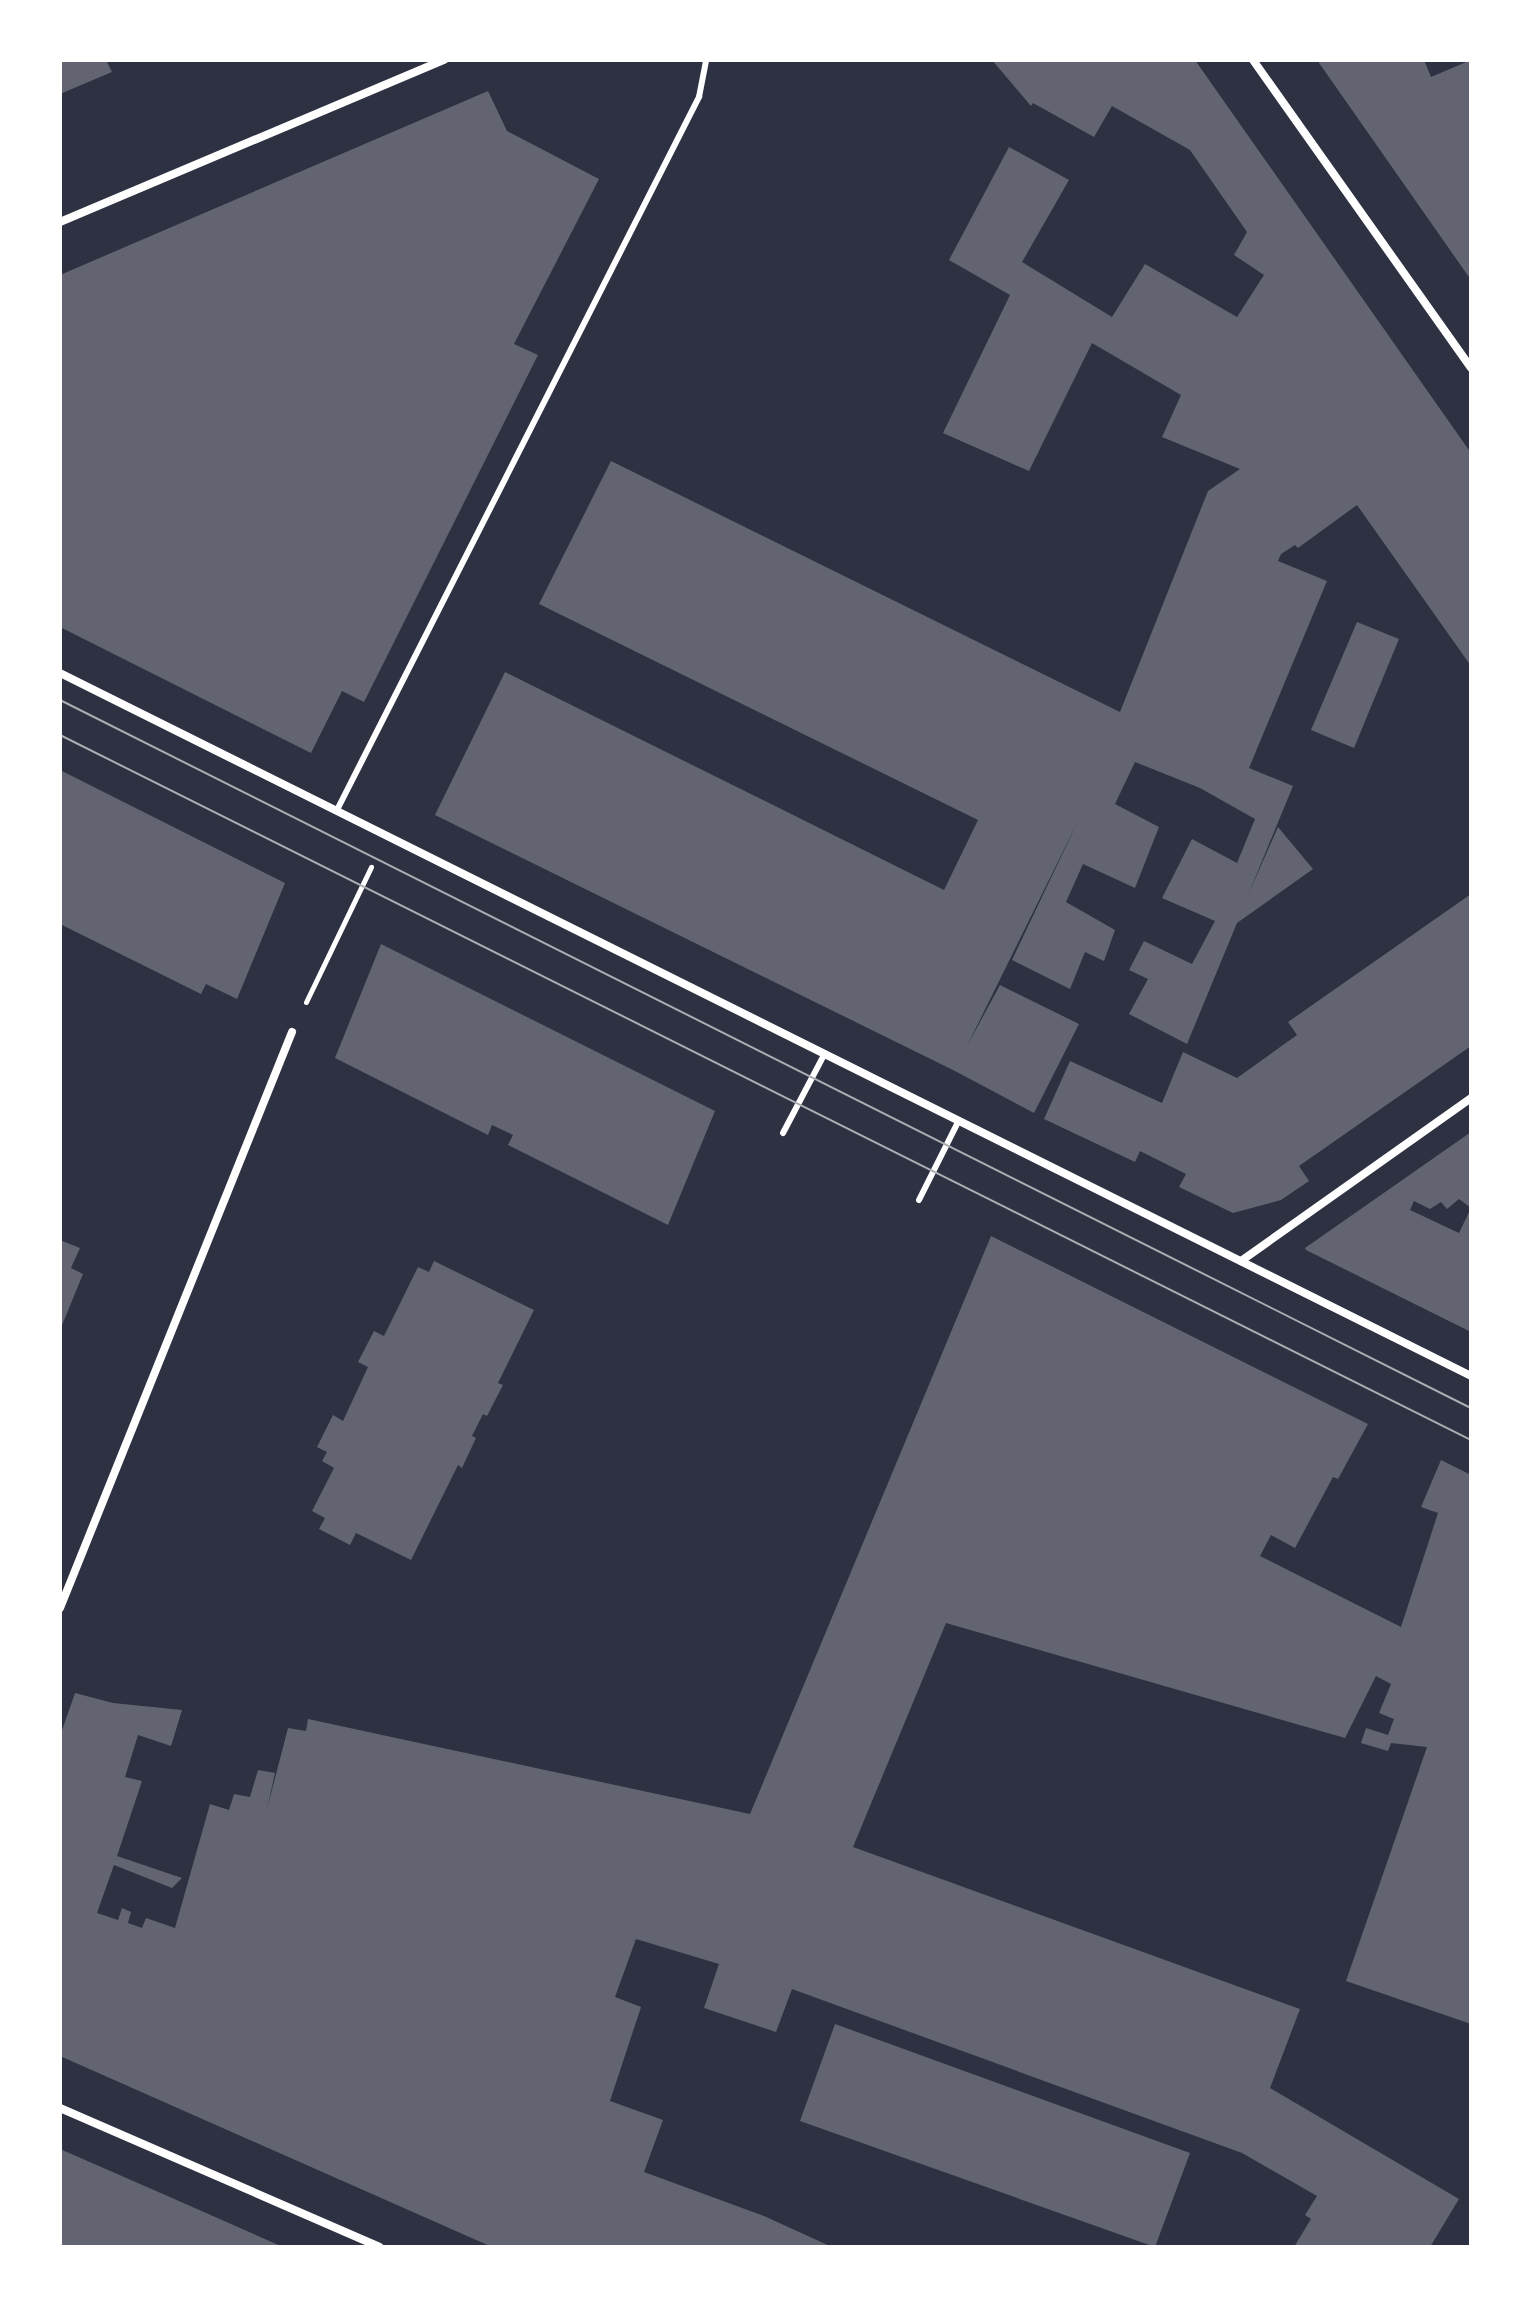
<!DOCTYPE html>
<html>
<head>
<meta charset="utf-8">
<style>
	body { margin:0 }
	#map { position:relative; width:1531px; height:2307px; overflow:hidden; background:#2d3142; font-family:"Asap Condensed",sans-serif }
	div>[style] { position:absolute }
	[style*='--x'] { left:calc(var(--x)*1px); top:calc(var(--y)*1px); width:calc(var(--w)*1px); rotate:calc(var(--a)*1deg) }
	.building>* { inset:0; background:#626471 }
	.path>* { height:5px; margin:-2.5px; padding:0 2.5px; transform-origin:2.5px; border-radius:2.5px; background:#fff }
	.service>* { height:6px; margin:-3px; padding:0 3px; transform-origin:3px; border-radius:3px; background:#fff }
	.minor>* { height:8px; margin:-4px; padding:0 4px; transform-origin:4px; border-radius:4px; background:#fff }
	.tram>* { height:2px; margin:-1px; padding:0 1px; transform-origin:1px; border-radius:1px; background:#abadb3 }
	span { translate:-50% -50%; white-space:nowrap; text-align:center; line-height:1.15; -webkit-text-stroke:6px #fff; paint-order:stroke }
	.frame { position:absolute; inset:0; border:62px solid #fff; pointer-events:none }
</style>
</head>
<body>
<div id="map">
	<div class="building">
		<i style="clip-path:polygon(60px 60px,106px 60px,112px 72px,60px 94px)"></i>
		<i style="clip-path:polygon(992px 60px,1195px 60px,1471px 453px,1471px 666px,1357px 505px,1298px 548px,1295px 545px,1281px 554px,1278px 561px,1327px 581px,1249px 768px,1293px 786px,1248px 895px,1278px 827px,1313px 869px,1237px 923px,1187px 1044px,1129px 1014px,1148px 979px,1129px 970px,1144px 941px,1192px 964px,1215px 921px,1162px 898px,1192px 839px,1237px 863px,1255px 819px,1200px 788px,1135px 762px,1115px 804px,1159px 827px,1135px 888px,1083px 864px,1066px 902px,1115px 930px,1104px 961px,1085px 952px,1070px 989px,1012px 960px,1079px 819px,967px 1046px,1000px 985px,1079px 1024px,1034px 1113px,955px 1071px,435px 815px,505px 672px,944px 890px,978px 820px,539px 604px,611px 461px,1120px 712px,1208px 491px,1240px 469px,1162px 437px,1181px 395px,1092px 343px,1029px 471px,943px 433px,1010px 295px,949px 260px,1009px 147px,1069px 180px,1022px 262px,1112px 317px,1145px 264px,1237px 317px,1264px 275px,1234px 255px,1247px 232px,1190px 150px,1112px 106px,1094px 137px,1033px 103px,1031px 106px)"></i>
		<i style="clip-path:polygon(1317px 60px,1424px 60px,1431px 77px,1471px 60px,1471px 280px)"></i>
		<i style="clip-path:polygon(488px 91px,507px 131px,599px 179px,514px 344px,538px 355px,364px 702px,342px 691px,311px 753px,60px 627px,60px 275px)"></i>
		<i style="clip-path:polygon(1357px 622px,1399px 639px,1354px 748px,1311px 730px)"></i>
		<i style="clip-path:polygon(60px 770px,285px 883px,237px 999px,206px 984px,201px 994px,60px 924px)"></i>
		<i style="clip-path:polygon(1471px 894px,1471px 1046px,1299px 1166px,1309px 1181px,1281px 1200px,1233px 1213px,1179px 1187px,1186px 1174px,1140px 1151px,1135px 1162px,1044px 1119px,1070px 1061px,1162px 1103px,1183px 1052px,1237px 1078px,1297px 1035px,1288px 1022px)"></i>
		<i style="clip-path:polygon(381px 944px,715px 1111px,668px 1225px,508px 1145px,513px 1135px,492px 1125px,488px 1135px,335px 1058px)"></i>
		<i style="clip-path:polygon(evenodd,1471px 1132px,1471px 1332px,1306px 1250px,1305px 1248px,1471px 1132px,1459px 1199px,1471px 1208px,1459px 1233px,1410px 1210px,1414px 1201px,1430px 1209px,1441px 1202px,1447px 1209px,1459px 1199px)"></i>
		<i style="clip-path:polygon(991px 1236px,1368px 1424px,1338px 1479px,1333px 1477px,1295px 1548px,1271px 1535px,1260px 1556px,1401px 1627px,1438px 1513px,1421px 1507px,1441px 1460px,1471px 1475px,1471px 2024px,1346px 1981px,1427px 1747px,1391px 1743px,1388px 1751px,1361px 1743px,1366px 1728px,1388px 1735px,1394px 1719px,1379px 1713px,1391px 1684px,1376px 1676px,1345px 1738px,946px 1623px,853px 1847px,1300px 2009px,1270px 2088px,1459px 2199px,1430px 2247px,1294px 2247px,1311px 2219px,1305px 2215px,1317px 2196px,1242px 2153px,792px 1989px,776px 2032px,704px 2008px,719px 1964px,636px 1939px,615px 1997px,641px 2007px,610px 2101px,663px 2120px,644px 2172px,764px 2216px,832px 2247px,492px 2247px,60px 2056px,60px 1736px,75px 1693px,113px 1703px,182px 1710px,171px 1746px,138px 1735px,125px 1777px,142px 1781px,117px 1856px,182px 1878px,172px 1888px,114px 1865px,97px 1913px,118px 1920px,122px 1908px,131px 1912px,128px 1923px,142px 1928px,146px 1918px,175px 1928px,210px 1804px,229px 1810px,234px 1794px,250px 1797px,258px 1770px,275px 1773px,267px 1809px,288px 1728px,306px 1731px,308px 1719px,750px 1814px)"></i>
		<i style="clip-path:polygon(60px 1240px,80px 1248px,71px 1268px,83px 1274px,60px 1330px)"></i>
		<i style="clip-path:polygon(434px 1261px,534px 1310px,498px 1383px,503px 1385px,487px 1416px,483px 1414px,472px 1436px,476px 1438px,462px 1468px,458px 1465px,411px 1560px,356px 1533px,350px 1545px,319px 1529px,325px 1518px,312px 1511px,334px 1468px,322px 1461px,327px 1452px,317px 1447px,333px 1415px,343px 1421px,368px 1367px,358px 1362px,374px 1331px,384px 1336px,418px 1267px,429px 1272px)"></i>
		<i style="clip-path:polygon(835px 2024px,1190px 2153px,1155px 2247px,800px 2121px)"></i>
		<i style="clip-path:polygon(60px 2149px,163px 2194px,283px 2247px,60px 2247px)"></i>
	</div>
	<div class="path">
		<i style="--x:306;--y:1002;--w:150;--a:-64.3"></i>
	</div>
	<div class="service">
		<i style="--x:337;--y:810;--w:800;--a:-63.08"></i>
		<i style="--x:699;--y:97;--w:38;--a:-79"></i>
		<i style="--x:783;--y:1133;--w:90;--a:-62.3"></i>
		<i style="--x:919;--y:1200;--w:89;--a:-63.4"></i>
	</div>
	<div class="minor">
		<i style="--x:1253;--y:60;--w:377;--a:54.7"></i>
		<i style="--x:60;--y:222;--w:417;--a:-22.9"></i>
		<i style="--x:60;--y:673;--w:1576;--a:26.48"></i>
		<i style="--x:1241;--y:1261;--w:282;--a:-35.3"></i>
		<i style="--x:60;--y:1608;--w:621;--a:-68.06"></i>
		<i style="--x:60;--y:2108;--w:348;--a:23.5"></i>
	</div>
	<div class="tram">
		<i style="--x:60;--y:700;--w:1579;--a:26.65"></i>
		<i style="--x:60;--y:735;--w:1577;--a:26.55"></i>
	</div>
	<div class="frame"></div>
</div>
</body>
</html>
